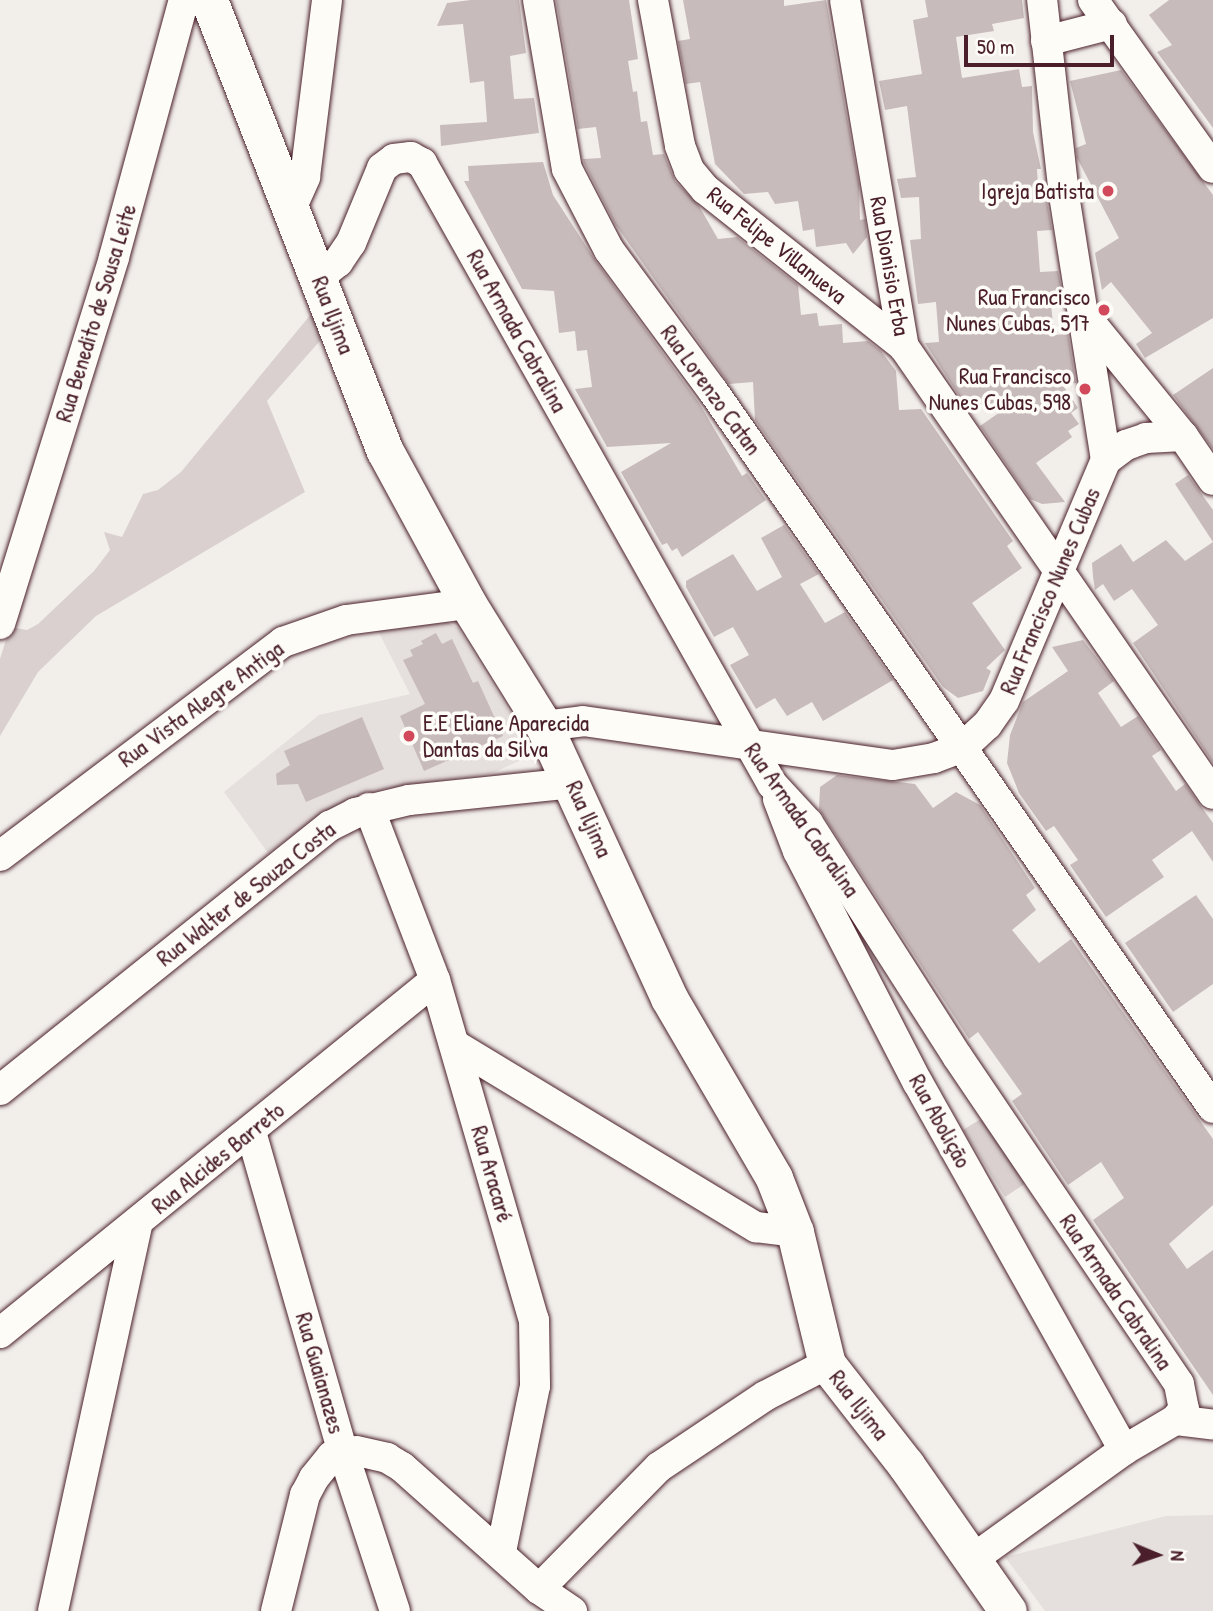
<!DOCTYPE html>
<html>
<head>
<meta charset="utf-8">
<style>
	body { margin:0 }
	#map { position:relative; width:1213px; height:1611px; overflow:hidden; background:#f2efeb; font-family:"Patrick Hand",sans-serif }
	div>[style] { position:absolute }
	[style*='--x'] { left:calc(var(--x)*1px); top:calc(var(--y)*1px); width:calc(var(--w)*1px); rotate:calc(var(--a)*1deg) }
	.built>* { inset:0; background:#e5dfdd }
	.green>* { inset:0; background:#d9d0cf }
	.building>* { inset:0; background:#c8bbbb }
	.roads { filter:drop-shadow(0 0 2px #4a1f2b) drop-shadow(0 0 2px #4a1f2b) }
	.minor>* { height:30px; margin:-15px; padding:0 15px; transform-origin:15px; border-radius:15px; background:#fdfcf7 }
	.major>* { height:37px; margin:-18.5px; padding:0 18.5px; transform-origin:18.5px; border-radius:18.5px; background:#fdfcf7 }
	.dots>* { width:19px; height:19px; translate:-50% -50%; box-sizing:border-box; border:4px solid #fdfcf7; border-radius:50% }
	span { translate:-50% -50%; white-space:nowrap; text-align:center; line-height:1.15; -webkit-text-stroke:7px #fdfcf7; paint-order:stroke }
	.poi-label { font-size:23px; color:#4a1f2b }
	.right { translate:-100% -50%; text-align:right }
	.left { translate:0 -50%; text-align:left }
	.street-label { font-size:23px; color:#4a1f2b }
	.north { position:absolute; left:1122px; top:1520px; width:70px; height:70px; -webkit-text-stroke:5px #fdfcf7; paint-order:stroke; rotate:92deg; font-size:19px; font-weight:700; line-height:28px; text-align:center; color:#4a1f2b }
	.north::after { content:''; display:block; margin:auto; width:24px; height:32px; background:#4a1f2b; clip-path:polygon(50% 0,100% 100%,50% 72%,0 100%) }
	.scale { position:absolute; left:964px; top:35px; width:150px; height:32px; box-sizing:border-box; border:4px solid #4a1f2b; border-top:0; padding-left:9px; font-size:21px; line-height:24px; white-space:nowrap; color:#4a1f2b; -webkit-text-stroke:5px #fdfcf7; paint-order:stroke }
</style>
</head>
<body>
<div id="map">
	<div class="built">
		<i style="clip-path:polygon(441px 619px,458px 628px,522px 733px,521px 760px,493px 773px,383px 789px,354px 798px,326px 812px,268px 853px,224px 792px,319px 715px,410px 694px,377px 629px)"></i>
		<i style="clip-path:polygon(1213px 1515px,1213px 1611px,1045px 1611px,1005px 1557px,1166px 1516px)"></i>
	</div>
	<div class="green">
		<i style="clip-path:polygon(316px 308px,326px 334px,267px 401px,305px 492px,96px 616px,38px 672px,0 736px,0 659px,10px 627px,27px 630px,38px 624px,94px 571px,110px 550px,104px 532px,122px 537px,143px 494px,158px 490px,181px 472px)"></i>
		<i style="clip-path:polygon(989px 1114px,1032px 1179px,1005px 1197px,963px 1130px)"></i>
	</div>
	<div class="building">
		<i style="clip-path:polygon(471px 0,519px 0,526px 53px,510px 56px,514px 99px,534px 98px,539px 133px,441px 146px,440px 125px,487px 122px,484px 81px,470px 83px,463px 24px,437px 26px,447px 3px)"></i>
		<i style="clip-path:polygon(556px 0,629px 0,638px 59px,628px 61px,633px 92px,637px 91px,641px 122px,647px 121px,653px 155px,664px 154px,675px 181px,699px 206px,718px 239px,737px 237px,798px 285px,801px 315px,817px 313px,819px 326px,842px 324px,843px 343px,868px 341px,881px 351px,896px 371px,899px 410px,921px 409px,1013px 541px,1007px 546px,1022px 568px,972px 603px,1005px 650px,986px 668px,991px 671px,983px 691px,958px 698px,943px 687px,755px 420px,753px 382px,729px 384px,615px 224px,584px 163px,583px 159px,601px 158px,596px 127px,578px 129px)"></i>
		<i style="clip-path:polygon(683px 0,784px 0,784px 6px,826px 0,859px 184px,860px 220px,865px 219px,867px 237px,853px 254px,846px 243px,816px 247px,814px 229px,803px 231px,798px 201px,775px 204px,768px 192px,744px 194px,715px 164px,700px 82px,686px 84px,678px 41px,690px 39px)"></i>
		<i style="clip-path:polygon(925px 0,1022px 0,1024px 18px,992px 24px,994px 31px,956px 37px,962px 78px,1019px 69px,1022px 87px,1032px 86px,1033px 132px,1041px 169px,1037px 169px,1039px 203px,1047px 202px,1052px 230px,1037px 231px,1040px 272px,1058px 271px,1062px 292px,1050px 293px,1054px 335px,1068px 334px,1076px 383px,1062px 384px,1078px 408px,1071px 413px,1079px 424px,1068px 431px,1072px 437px,1036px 463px,1065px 502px,1042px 504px,1030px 499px,980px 426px,1016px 401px,971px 406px,970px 396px,960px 397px,925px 343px,939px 342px,936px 302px,918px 304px,910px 240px,921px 239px,919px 197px,901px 198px,897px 179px,916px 177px,907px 106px,885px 110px,879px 81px,922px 74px,913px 20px,928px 17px)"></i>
		<i style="clip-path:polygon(1169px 0,1213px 0,1213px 128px,1157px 52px,1172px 45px,1149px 15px)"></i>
		<i style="clip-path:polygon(1121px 70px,1213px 195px,1213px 318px,1145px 358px,1136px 344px,1152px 333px,1111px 282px,1102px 290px,1095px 253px,1119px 238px,1077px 158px,1076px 148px,1086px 144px,1070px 81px)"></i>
		<i style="clip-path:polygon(543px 162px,553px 195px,595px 260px,699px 403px,742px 476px,747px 473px,766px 500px,682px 557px,677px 548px,672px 551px,667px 543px,662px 545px,621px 472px,671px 443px,607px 447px,575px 389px,592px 387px,587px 350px,577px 351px,575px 331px,559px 333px,554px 291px,522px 289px,464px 181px,469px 181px,468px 166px)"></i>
		<i style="clip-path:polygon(1213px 368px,1213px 449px,1173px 395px)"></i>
		<i style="clip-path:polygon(1188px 475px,1213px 510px,1213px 763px,1133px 643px,1158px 625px,1132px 589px,1114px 601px,1103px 584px,1095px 590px,1093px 577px,1092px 563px,1121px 544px,1133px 562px,1166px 540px,1185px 561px,1213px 542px,1175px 484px)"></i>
		<i style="clip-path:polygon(784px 525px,819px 574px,800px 584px,825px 623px,845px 612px,893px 680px,823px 721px,812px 702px,787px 716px,775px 698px,756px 709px,730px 665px,749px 655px,733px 627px,714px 637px,686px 587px,686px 581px,733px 554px,757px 591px,782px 577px,761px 538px)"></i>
		<i style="clip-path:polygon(436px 633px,442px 644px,452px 639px,473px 683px,478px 681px,503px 736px,424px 771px,400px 716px,425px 704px,403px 660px,413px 656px,410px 650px,423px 644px,421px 641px)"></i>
		<i style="clip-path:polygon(1083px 640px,1114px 681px,1098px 693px,1121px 727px,1138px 716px,1161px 750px,1152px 756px,1176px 791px,1185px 784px,1213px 823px,1213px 862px,1192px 831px,1152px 860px,1164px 877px,1106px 917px,1070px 865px,1078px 860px,1054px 826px,1046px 831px,1019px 793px,1007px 763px,1010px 735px,1023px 702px,1068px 671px,1052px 647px)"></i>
		<i style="clip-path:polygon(362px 717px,384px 769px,306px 802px,298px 784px,277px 785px,276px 774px,290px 765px,284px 751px)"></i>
		<i style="clip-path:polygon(837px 775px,915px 784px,933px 808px,956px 792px,980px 805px,1035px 888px,1026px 895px,1036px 910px,1012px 930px,1039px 963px,1071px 939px,1213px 1139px,1213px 1205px,1169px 1244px,1187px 1269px,1213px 1250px,1213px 1395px,1093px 1220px,1124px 1198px,1101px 1162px,1068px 1185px,1012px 1101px,1022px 1094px,978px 1032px,969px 1039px,819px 809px,820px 787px)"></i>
		<i style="clip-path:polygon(1196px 895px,1213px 919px,1213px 984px,1173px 1012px,1125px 943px)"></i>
	</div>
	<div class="roads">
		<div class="minor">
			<i style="--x:538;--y:0;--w:171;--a:80.3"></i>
			<i style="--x:567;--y:169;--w:91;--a:62.6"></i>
			<i style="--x:609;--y:250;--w:175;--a:53.6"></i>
			<i style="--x:713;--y:391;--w:874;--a:55.11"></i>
			<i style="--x:653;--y:0;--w:148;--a:79.5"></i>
			<i style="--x:680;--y:146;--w:26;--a:69"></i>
			<i style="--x:689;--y:170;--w:25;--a:50"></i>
			<i style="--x:705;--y:189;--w:254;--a:38.4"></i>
			<i style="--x:845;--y:0;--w:352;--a:80.4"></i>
			<i style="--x:904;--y:347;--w:543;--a:55.34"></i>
			<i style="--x:1093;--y:0;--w:206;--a:54.5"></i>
			<i style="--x:1046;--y:41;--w:68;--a:-14.4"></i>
			<i style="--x:291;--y:209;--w:35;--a:-66"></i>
			<i style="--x:305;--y:177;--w:178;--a:-82.9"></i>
			<i style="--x:318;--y:278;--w:26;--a:-39"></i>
			<i style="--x:338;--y:262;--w:23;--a:-56"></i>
			<i style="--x:351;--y:243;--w:81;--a:-67.5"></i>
			<i style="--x:382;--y:168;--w:15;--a:-37"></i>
			<i style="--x:394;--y:159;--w:17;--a:-7"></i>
			<i style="--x:411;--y:157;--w:13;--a:29"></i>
			<i style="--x:422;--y:163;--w:713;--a:60.59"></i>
			<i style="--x:772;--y:784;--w:53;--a:47.3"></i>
			<i style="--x:808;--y:823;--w:277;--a:57.4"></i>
			<i style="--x:957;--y:1056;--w:396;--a:55.9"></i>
			<i style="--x:1179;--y:1384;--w:25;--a:79"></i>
			<i style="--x:1184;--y:1409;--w:14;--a:129"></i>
			<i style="--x:1175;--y:1420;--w:59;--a:149.5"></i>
			<i style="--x:1124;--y:1450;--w:186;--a:144.2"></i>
			<i style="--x:1085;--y:316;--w:155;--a:50.8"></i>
			<i style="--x:1183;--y:436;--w:53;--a:55.7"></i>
			<i style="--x:1106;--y:460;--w:25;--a:-37"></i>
			<i style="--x:1126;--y:445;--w:21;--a:-19"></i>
			<i style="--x:1146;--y:438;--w:37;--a:-3"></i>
			<i style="--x:0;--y:624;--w:384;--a:-72.7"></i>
			<i style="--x:114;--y:257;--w:266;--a:-74.8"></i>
			<i style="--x:544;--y:726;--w:39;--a:-7"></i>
			<i style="--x:583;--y:721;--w:313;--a:8.1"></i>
			<i style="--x:893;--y:765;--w:42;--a:-9.7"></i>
			<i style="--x:934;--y:758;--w:31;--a:-21"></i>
			<i style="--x:963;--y:747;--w:33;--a:-43"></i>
			<i style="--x:987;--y:725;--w:29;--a:-55"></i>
			<i style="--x:1004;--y:701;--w:262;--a:-67.1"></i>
			<i style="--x:1106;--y:460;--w:268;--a:-99"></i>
			<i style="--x:1064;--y:195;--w:196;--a:-96.4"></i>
			<i style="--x:778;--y:799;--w:56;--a:69"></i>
			<i style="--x:798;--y:851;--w:261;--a:62.7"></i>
			<i style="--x:918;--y:1083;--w:421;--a:60.7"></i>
			<i style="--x:369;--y:808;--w:184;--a:69"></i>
			<i style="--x:435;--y:980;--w:354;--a:73.8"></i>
			<i style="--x:534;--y:1320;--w:66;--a:89.1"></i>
			<i style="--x:535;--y:1386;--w:169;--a:101.6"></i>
			<i style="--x:0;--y:856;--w:355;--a:-37.1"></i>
			<i style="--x:283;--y:642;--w:67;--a:-19.2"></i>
			<i style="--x:346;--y:620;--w:123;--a:-7.5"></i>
			<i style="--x:455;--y:1045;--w:352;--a:31.2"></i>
			<i style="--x:756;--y:1227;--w:39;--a:7"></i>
			<i style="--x:0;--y:1090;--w:423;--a:-38.7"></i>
			<i style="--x:330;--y:826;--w:28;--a:-27"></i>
			<i style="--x:355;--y:813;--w:56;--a:-13.5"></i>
			<i style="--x:409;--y:800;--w:165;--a:-5.9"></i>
			<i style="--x:251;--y:1132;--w:333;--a:74"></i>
			<i style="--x:343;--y:1452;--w:167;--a:71.9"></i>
			<i style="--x:0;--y:1333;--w:560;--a:-39.06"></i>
			<i style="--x:1175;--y:1420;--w:38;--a:7"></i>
			<i style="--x:539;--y:1589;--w:171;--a:-45.5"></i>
			<i style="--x:659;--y:1467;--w:128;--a:-33.8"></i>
			<i style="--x:765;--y:1396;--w:70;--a:-27.3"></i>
			<i style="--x:53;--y:1611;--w:398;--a:-77.7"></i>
			<i style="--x:276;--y:1611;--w:120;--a:-76"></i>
			<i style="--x:305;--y:1495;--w:19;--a:-62"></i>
			<i style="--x:314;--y:1478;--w:28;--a:-51"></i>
			<i style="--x:332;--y:1456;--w:25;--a:-11"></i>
			<i style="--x:357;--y:1451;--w:31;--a:13"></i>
			<i style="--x:387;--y:1458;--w:17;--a:31"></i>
			<i style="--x:402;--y:1467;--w:183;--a:41.7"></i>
			<i style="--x:539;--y:1589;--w:40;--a:34"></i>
		</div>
		<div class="major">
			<i style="--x:209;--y:0;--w:484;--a:68.7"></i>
			<i style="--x:385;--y:451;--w:174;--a:61.5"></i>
			<i style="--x:468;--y:604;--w:144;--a:58.1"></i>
			<i style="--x:544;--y:726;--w:299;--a:65.3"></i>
			<i style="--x:669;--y:998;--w:208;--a:59.7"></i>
			<i style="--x:774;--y:1178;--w:58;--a:68.7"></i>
			<i style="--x:795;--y:1232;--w:136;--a:76.4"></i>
			<i style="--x:827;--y:1364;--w:128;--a:52"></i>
			<i style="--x:906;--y:1465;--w:178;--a:55.1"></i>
		</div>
	</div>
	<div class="dots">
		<i style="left:1108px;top:191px;background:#d1495b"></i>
		<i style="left:1104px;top:310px;background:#d1495b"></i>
		<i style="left:1085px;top:389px;background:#d1495b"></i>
		<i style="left:409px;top:736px;background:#d1495b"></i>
	</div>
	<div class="poi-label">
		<span class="right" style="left:1094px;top:191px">Igreja Batista</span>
		<span class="right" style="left:1090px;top:310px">Rua Francisco<br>Nunes Cubas, 517</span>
		<span class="right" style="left:1071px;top:389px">Rua Francisco<br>Nunes Cubas, 598</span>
		<span class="left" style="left:423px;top:736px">E.E Eliane Aparecida<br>Dantas da Silva</span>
	</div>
	<div class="street-label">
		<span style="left:777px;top:245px;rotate:39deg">Rua Felipe Villanueva</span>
		<span style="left:890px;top:266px;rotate:80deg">Rua Dionisio Erba</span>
		<span style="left:96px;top:313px;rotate:-73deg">Rua Benedito de Sousa Leite</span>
		<span style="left:333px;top:315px;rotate:69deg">Rua Iljima</span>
		<span style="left:517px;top:331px;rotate:61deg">Rua Armada Cabralina</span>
		<span style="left:711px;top:390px;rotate:54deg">Rua Lorenzo Catan</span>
		<span style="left:1050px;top:591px;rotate:-67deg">Rua Francisco Nunes Cubas</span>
		<span style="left:201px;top:704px;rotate:-36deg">Rua Vista Alegre Antiga</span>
		<span style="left:589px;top:819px;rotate:66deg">Rua Iljima</span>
		<span style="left:802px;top:820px;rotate:55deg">Rua Armada Cabralina</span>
		<span style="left:246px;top:894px;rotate:-38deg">Rua Walter de Souza Costa</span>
		<span style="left:940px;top:1121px;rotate:61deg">Rua Abolição</span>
		<span style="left:218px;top:1158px;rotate:-39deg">Rua Alcides Barreto</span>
		<span style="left:492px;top:1174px;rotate:74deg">Rua Aracaré</span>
		<span style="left:1116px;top:1292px;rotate:56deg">Rua Armada Cabralina</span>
		<span style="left:320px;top:1373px;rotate:74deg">Rua Guaianazes</span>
		<span style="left:859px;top:1405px;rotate:52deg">Rua Iljima</span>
	</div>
	<div class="north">N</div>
	<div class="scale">50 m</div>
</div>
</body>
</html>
